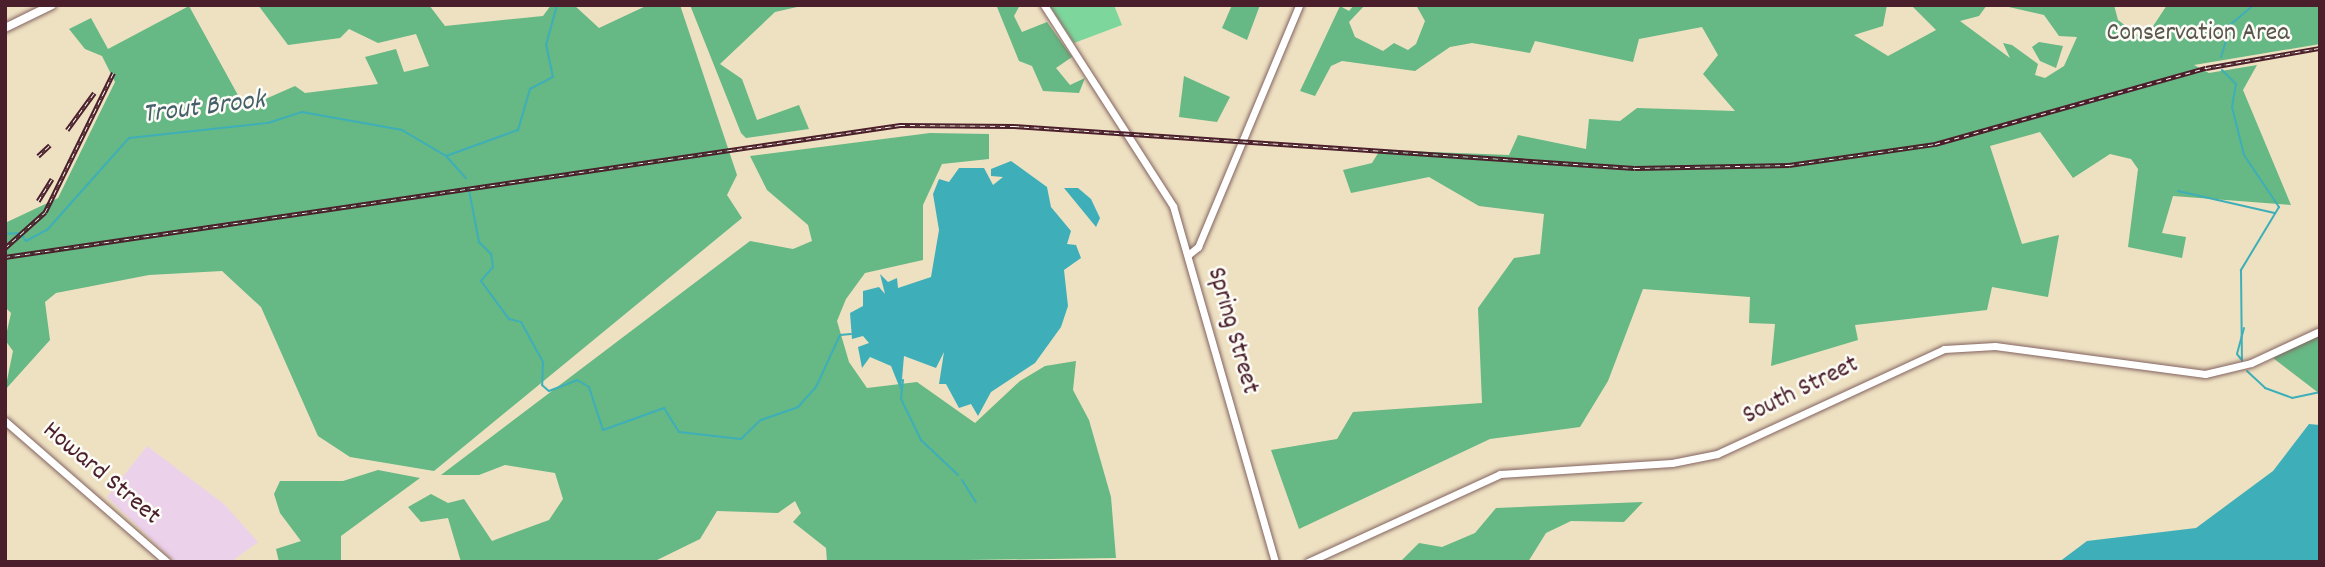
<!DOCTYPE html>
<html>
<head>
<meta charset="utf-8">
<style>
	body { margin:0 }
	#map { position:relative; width:2325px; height:567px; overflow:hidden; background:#eee1c2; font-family:Dekko,sans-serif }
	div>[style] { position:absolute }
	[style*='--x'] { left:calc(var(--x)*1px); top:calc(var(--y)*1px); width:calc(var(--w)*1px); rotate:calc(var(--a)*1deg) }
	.built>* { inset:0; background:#ecd1ea }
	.green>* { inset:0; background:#7dd79d }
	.forest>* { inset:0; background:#66b884 }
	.water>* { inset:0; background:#3eafb8 }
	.stream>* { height:2px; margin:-1px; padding:0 1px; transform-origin:1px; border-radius:1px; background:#3eafb8 }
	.roads { filter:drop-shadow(0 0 2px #836360) drop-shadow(0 0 2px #836360) }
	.secondary>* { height:7px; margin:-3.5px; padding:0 3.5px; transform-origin:3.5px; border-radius:3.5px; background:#fff }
	.primary>* { height:8px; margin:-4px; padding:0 4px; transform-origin:4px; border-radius:4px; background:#fff }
	.rail>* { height:4.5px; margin-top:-2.25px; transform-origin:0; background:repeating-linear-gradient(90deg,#fdfcf7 0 5px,#4a1f2b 0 10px); box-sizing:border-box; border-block:2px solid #4a1f2b }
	span { translate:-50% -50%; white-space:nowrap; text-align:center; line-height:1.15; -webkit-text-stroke:5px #fdfcf7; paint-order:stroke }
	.park-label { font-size:26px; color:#59564d }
	.street-label { font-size:26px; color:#4a1f2b }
	.water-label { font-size:28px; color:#45606a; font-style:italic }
	.frame { position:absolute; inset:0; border:7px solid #4a1f2b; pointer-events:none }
</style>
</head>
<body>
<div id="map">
	<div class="built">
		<i style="clip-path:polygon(147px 446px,224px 504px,258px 542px,231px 562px,175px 562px,107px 497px)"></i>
	</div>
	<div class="green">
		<i style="clip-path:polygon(1049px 5px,1114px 5px,1122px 25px,1074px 43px)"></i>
	</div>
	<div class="forest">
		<i style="clip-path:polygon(258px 5px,429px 5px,445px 26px,543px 16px,551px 5px,574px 5px,599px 28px,648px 5px,680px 5px,737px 175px,727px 195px,742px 218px,434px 471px,350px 457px,318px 436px,261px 307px,222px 271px,149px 275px,56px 293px,45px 302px,50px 340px,5px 390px,13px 351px,5px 340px,11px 313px,5px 307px,5px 223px,58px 198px,115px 82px,102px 56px,85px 49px,69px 29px,91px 18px,108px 49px,189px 6px,245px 108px,295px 86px,305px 93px,378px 84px,365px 57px,396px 49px,404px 72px,429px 66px,416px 34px,378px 43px,349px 29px,340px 38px,288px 45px)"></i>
		<i style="clip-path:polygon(690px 5px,806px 5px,775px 12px,720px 64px,742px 79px,757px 120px,799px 105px,809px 129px,746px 138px,741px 133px)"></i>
		<i style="clip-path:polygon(1020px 5px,1014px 16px,1022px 32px,1047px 22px,1072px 57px,1056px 68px,1070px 85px,1085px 78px,1079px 93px,1043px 91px,1032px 66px,1019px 61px,997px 7px)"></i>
		<i style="clip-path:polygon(1232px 5px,1260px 5px,1247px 40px,1222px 28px)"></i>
		<i style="clip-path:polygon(1354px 5px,1365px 5px,1349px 22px,1355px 37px,1383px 51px,1394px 43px,1408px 50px,1416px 44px,1425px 21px,1416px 5px,1887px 5px,1883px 26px,1854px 35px,1888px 56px,1936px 30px,1911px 5px,1987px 5px,1979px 16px,1960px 21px,2010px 58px,2003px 43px,2012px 45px,2038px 64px,2035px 75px,2045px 78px,2064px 66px,2077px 37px,2059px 36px,2044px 15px,2000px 5px,2114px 5px,2118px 20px,2144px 40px,2167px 5px,2320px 5px,2320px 44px,2194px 65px,2209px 73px,2257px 65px,2243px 90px,2291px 205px,2173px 196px,2162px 233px,2186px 237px,2182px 258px,2128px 247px,2138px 169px,2131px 159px,2110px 154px,2073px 178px,2040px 132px,1990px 146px,2022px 244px,2059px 235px,2048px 297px,1992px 287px,1987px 310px,1855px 325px,1858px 340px,1771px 366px,1775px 324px,1749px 323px,1750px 297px,1643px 289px,1608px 381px,1580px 427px,1490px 439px,1299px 529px,1271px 450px,1337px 439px,1353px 412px,1482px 403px,1478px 308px,1514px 258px,1540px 254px,1544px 214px,1479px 206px,1429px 177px,1351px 193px,1343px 170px,1372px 163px,1380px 150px,1509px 155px,1518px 135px,1586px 149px,1589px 119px,1620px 121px,1637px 108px,1735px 111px,1703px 74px,1718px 55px,1702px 27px,1639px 39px,1633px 62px,1535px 41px,1530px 53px,1472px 43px,1450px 47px,1415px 71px,1342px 61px,1331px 66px,1315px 96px,1300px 91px,1340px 6px,1349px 11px)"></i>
		<i style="clip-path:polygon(2039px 42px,2063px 46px,2056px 68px,2040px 61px,2032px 47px)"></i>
		<i style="clip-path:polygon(1184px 76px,1230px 97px,1217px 122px,1179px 117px)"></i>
		<i style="clip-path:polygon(930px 133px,989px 134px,989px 159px,942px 164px,923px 205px,923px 260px,865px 273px,846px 299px,837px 321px,849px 362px,867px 388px,917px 382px,975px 423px,1020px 381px,1045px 366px,1076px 361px,1073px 390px,1089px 420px,1111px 497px,1116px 558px,827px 562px,826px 548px,793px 522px,801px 513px,795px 501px,778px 513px,717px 511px,700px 539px,653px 562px,461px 562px,448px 518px,421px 522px,408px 507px,431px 494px,448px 503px,464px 499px,492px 541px,549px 520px,563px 499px,555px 473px,505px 465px,479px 475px,441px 475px,750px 241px,793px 249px,812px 241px,808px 225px,767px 190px,750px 156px)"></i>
		<i style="clip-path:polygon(2320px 335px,2320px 394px,2273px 358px)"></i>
		<i style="clip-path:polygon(378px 470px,420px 478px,341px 536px,341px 562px,279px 562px,276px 549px,301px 541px,280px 513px,274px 494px,280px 481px,343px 481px)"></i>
		<i style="clip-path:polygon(1643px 502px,1624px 522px,1571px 521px,1546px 533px,1528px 562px,1400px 562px,1419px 543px,1442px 547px,1475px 533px,1496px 508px)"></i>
	</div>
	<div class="water">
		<i style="clip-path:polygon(1011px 161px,1047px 187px,1051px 207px,1071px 231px,1067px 244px,1076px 245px,1081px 258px,1064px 270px,1068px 306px,1061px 327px,1035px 363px,991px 392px,978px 416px,971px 404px,959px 408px,946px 384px,939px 384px,944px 352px,936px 368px,904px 356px,901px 391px,891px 366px,870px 357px,862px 368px,858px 347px,869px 343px,863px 336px,852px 339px,850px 313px,863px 306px,863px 291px,879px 287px,885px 294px,880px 274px,888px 282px,897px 278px,898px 288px,931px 277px,939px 230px,933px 194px,939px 179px,949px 182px,959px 168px,984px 168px,993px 185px,1003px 177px,991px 176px,991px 169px)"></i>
		<i style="clip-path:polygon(1064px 188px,1078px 188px,1091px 199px,1100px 218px,1096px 227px)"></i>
		<i style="clip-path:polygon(2309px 424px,2320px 425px,2320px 562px,2059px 562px,2087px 541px,2196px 528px,2273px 471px)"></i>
	</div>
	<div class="stream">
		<i style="--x:2221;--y:57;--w:34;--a:-73"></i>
		<i style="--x:2231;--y:24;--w:30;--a:-40"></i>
		<i style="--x:2222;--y:70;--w:20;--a:45"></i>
		<i style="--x:2236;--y:84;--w:23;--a:100"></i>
		<i style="--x:2232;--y:107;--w:49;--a:76"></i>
		<i style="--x:2244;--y:155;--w:63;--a:56.1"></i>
		<i style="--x:2279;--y:207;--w:74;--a:121.1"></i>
		<i style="--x:2241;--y:270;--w:91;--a:89.4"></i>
		<i style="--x:446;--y:156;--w:77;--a:-19.9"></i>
		<i style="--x:518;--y:130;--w:43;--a:-73.7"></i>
		<i style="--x:530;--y:89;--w:26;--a:-28"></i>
		<i style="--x:553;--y:77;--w:33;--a:-102"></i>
		<i style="--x:546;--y:45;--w:41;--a:-74.6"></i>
		<i style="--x:469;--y:190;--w:53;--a:79.1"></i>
		<i style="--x:479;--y:242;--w:17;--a:45"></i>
		<i style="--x:491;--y:254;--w:13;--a:81"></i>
		<i style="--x:493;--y:267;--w:18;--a:131"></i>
		<i style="--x:481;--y:281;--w:47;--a:53.6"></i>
		<i style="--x:509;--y:319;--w:12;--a:14"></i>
		<i style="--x:521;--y:322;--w:46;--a:61.2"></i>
		<i style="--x:543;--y:362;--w:23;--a:92"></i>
		<i style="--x:542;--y:385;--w:9;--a:41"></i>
		<i style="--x:549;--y:391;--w:30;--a:-21"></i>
		<i style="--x:577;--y:380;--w:14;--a:30"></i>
		<i style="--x:589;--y:387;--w:45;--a:72"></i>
		<i style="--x:603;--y:430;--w:65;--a:-19.8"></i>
		<i style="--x:664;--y:408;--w:28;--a:58"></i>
		<i style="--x:679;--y:432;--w:62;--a:6.4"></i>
		<i style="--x:741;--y:439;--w:28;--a:-44"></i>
		<i style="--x:761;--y:420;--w:39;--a:-19"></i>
		<i style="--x:798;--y:407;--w:27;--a:-48"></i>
		<i style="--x:816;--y:387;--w:57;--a:-65.2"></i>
		<i style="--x:840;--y:335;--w:11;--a:-5"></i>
		<i style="--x:2178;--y:191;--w:99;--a:12.8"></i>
		<i style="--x:5;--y:234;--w:15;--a:-4"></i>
		<i style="--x:20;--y:233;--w:10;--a:53"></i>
		<i style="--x:26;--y:241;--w:24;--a:-28"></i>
		<i style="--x:47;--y:230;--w:123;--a:-48.3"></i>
		<i style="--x:129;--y:138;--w:140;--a:-6.2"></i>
		<i style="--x:268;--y:123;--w:36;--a:-18"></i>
		<i style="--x:302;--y:112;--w:102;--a:10.2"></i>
		<i style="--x:402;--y:130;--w:51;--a:30.6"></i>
		<i style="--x:446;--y:156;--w:30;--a:48"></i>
		<i style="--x:2241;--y:359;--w:6;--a:-129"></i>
		<i style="--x:2237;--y:354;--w:27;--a:-75"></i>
		<i style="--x:2247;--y:371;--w:25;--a:43"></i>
		<i style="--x:2265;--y:388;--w:29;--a:20"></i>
		<i style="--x:2292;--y:398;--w:29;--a:-12"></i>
		<i style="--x:903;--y:380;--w:19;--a:96"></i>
		<i style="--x:901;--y:399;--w:46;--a:64"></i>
		<i style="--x:921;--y:440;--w:51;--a:43.4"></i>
		<i style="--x:962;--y:480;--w:26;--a:58"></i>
	</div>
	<div class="roads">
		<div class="secondary">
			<i style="--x:1044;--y:5;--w:239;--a:57.3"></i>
			<i style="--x:1173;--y:206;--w:370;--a:74"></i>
			<i style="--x:1188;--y:255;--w:13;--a:-39"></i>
			<i style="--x:1198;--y:247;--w:262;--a:-67.3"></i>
			<i style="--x:5;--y:421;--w:215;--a:41"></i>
			<i style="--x:1308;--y:562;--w:211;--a:-24.6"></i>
			<i style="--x:1500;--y:474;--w:172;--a:-3.7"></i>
			<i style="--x:1672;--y:463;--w:46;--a:-11.3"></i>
			<i style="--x:1717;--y:454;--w:250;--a:-24.8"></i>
			<i style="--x:1944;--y:349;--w:51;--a:-3.4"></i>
			<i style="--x:1995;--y:346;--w:212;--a:7.6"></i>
			<i style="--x:2205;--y:374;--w:47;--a:-13.4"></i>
			<i style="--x:2251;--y:363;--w:76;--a:-24.9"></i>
		</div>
		<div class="primary">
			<i style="--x:5;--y:28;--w:52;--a:-26.1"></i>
		</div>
	</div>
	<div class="rail">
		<i style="--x:67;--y:130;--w:46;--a:-53.9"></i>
		<i style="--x:38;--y:156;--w:16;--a:-43"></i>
		<i style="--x:38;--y:201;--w:26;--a:-58"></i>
		<i style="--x:5;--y:248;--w:54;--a:-42"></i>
		<i style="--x:45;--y:212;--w:155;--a:-63.9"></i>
		<i style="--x:5;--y:257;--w:905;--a:-8.39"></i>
		<i style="--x:900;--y:125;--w:114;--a:0.5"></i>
		<i style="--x:1014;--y:126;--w:622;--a:3.87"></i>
		<i style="--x:1635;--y:168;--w:154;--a:-1.1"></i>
		<i style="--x:1789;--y:165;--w:148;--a:-8.2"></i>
		<i style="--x:1935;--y:144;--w:281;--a:-15.7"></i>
		<i style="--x:2206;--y:68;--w:116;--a:-10"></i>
	</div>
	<div class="park-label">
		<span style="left:2198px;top:34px">Conservation Area</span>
	</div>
	<div class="street-label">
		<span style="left:1232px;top:331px;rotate:74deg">Spring Street</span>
		<span style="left:1801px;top:391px;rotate:-26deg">South Street</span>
		<span style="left:101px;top:474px;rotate:40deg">Howard Street</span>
	</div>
	<div class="water-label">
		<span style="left:204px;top:109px;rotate:-7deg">Trout Brook</span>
	</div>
	<div class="frame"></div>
</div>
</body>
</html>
